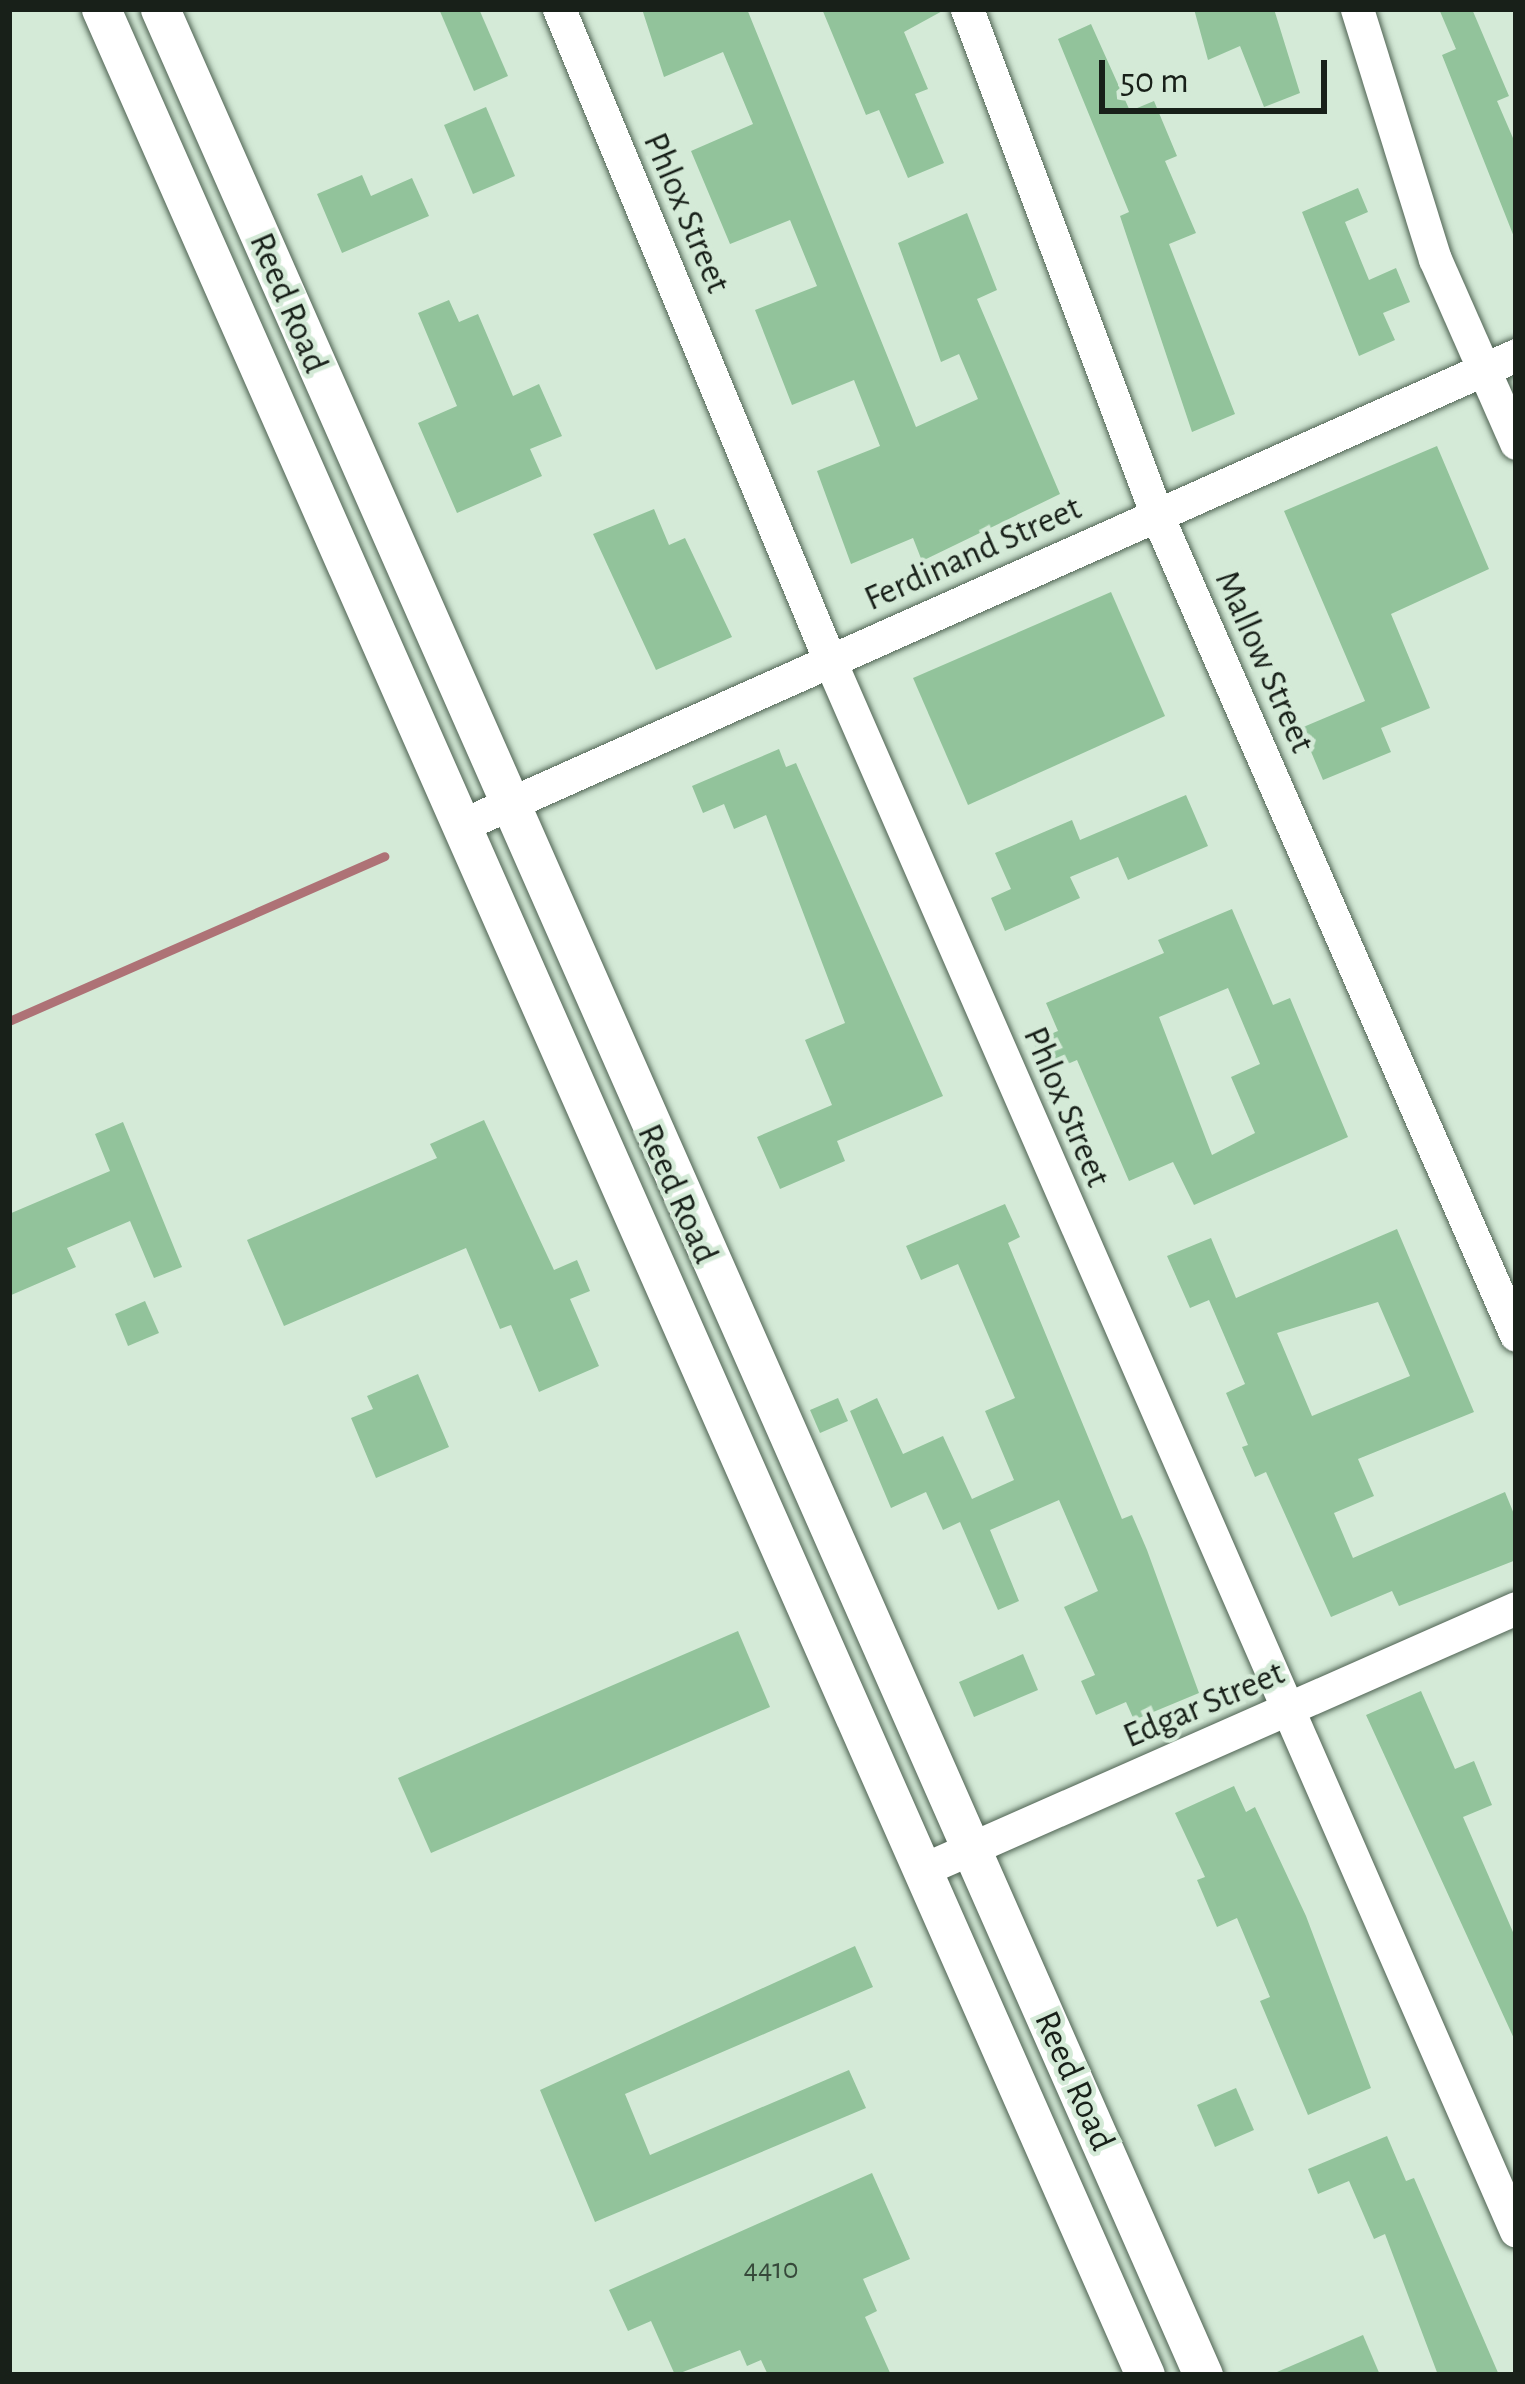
<!DOCTYPE html>
<html>
<head>
<meta charset="utf-8">
<style>
	body { margin:0 }
	#map { position:relative; width:1525px; height:2384px; overflow:hidden; background:#d4ead7; font-family:"Alegreya Sans",sans-serif }
	div>[style] { position:absolute }
	[style*='--x'] { left:calc(var(--x)*1px); top:calc(var(--y)*1px); width:calc(var(--w)*1px); rotate:calc(var(--a)*1deg) }
	.stream>* { height:9px; margin:-4.5px; padding:0 4.5px; transform-origin:4.5px; border-radius:4.5px; background:#ae7276 }
	.building>* { inset:0; background:#92c39b }
	.roads { filter:drop-shadow(0 0 3px #4e6252) drop-shadow(0 0 3px #4e6252) }
	.minor>* { height:33px; margin:-16.5px; padding:0 16.5px; transform-origin:16.5px; border-radius:16.5px; background:#fff }
	.tertiary>* { height:39px; margin:-19.5px; padding:0 19.5px; transform-origin:19.5px; border-radius:19.5px; background:#fff }
	span { translate:-50% -50%; white-space:nowrap; text-align:center; line-height:1.15; -webkit-text-stroke:9px #d4ead7; paint-order:stroke }
	.number-label { font-size:30px; color:#36493a }
	.number-label span { -webkit-text-stroke-width:0 }
	.street-label { font-size:36px; color:#182019 }
	.frame { position:absolute; inset:0; border:12px solid #182019; pointer-events:none }
	.scale { position:absolute; left:1099px; top:60px; width:228px; height:54px; box-sizing:border-box; border:6px solid #182019; border-top:0; padding-left:15px; font-size:36px; line-height:42px; white-space:nowrap; color:#182019; -webkit-text-stroke:9px #d4ead7; paint-order:stroke }
</style>
</head>
<body>
<div id="map">
	<div class="stream">
		<i style="--x:9;--y:1021;--w:410;--a:-23.7"></i>
	</div>
	<div class="building">
		<i style="clip-path:polygon(439px 9px,479px 9px,508px 76px,474px 91px)"></i>
		<i style="clip-path:polygon(642px 9px,747px 9px,916px 427px,978px 399px,959px 354px,941px 362px,898px 243px,967px 213px,997px 290px,977px 299px,1060px 494px,922px 561px,913px 538px,851px 564px,817px 471px,880px 446px,854px 380px,792px 405px,755px 310px,817px 286px,790px 220px,730px 244px,691px 151px,753px 124px,723px 52px,664px 77px)"></i>
		<i style="clip-path:polygon(822px 9px,946px 9px,904px 32px,928px 89px,915px 94px,944px 163px,908px 178px,879px 110px,866px 115px)"></i>
		<i style="clip-path:polygon(1194px 9px,1274px 9px,1300px 93px,1264px 107px,1240px 46px,1208px 60px)"></i>
		<i style="clip-path:polygon(1439px 9px,1472px 9px,1509px 96px,1497px 101px,1516px 145px,1516px 242px,1442px 55px,1456px 49px)"></i>
		<i style="clip-path:polygon(1091px 24px,1130px 111px,1154px 101px,1177px 156px,1165px 161px,1196px 233px,1169px 244px,1235px 414px,1192px 432px,1120px 216px,1129px 212px,1058px 39px)"></i>
		<i style="clip-path:polygon(486px 107px,515px 176px,473px 194px,444px 125px)"></i>
		<i style="clip-path:polygon(362px 175px,371px 196px,412px 178px,429px 216px,342px 253px,317px 194px)"></i>
		<i style="clip-path:polygon(1358px 188px,1368px 212px,1345px 222px,1369px 280px,1396px 268px,1410px 302px,1383px 313px,1395px 340px,1359px 356px,1302px 212px)"></i>
		<i style="clip-path:polygon(449px 300px,459px 322px,478px 314px,513px 396px,539px 384px,562px 436px,530px 449px,542px 476px,457px 513px,418px 423px,457px 406px,418px 313px)"></i>
		<i style="clip-path:polygon(1437px 446px,1489px 569px,1391px 614px,1430px 708px,1381px 728px,1391px 752px,1323px 780px,1301px 728px,1365px 701px,1284px 511px)"></i>
		<i style="clip-path:polygon(654px 509px,669px 545px,685px 538px,732px 637px,656px 670px,593px 534px)"></i>
		<i style="clip-path:polygon(1111px 592px,1165px 716px,968px 805px,913px 678px)"></i>
		<i style="clip-path:polygon(779px 749px,786px 767px,796px 763px,943px 1096px,837px 1141px,845px 1161px,780px 1189px,757px 1137px,832px 1105px,805px 1040px,845px 1023px,766px 815px,734px 829px,724px 804px,703px 813px,692px 786px)"></i>
		<i style="clip-path:polygon(1186px 795px,1208px 846px,1128px 880px,1118px 857px,1070px 877px,1080px 898px,1005px 931px,991px 898px,1011px 889px,995px 853px,1072px 820px,1080px 840px)"></i>
		<i style="clip-path:polygon(evenodd,1232px 909px,1273px 1005px,1290px 998px,1348px 1137px,1194px 1205px,1173px 1162px,1129px 1181px,1077px 1060px,1046px 1073px,1033px 1041px,1058px 1031px,1046px 1003px,1164px 953px,1158px 940px,1232px 909px,1228px 988px,1260px 1064px,1231px 1077px,1255px 1133px,1212px 1155px,1159px 1017px,1228px 988px)"></i>
		<i style="clip-path:polygon(484px 1120px,554px 1270px,577px 1260px,590px 1291px,570px 1299px,599px 1366px,539px 1392px,511px 1325px,500px 1329px,466px 1248px,284px 1326px,247px 1240px,437px 1158px,430px 1144px)"></i>
		<i style="clip-path:polygon(123px 1122px,182px 1267px,154px 1278px,130px 1221px,67px 1248px,76px 1267px,9px 1296px,9px 1214px,110px 1171px,95px 1134px)"></i>
		<i style="clip-path:polygon(1005px 1204px,1020px 1237px,1008px 1243px,1122px 1519px,1132px 1515px,1147px 1550px,1199px 1693px,1134px 1720px,1126px 1702px,1096px 1715px,1081px 1681px,1095px 1675px,1064px 1607px,1098px 1591px,1059px 1500px,990px 1530px,1019px 1601px,998px 1610px,960px 1522px,943px 1530px,926px 1492px,891px 1508px,850px 1411px,877px 1398px,903px 1454px,943px 1436px,972px 1499px,1014px 1480px,985px 1411px,1015px 1398px,958px 1264px,921px 1280px,906px 1246px)"></i>
		<i style="clip-path:polygon(evenodd,1397px 1229px,1474px 1412px,1358px 1459px,1374px 1496px,1334px 1513px,1353px 1558px,1505px 1492px,1516px 1519px,1516px 1560px,1399px 1606px,1392px 1591px,1331px 1617px,1266px 1472px,1255px 1477px,1242px 1447px,1248px 1445px,1226px 1393px,1245px 1384px,1209px 1300px,1190px 1308px,1167px 1256px,1211px 1238px,1236px 1298px,1397px 1229px,1378px 1302px,1410px 1376px,1312px 1416px,1277px 1333px,1378px 1302px)"></i>
		<i style="clip-path:polygon(145px 1301px,159px 1333px,128px 1346px,115px 1314px)"></i>
		<i style="clip-path:polygon(418px 1374px,449px 1447px,376px 1478px,351px 1418px,373px 1409px,367px 1396px)"></i>
		<i style="clip-path:polygon(838px 1398px,848px 1421px,820px 1433px,810px 1410px)"></i>
		<i style="clip-path:polygon(738px 1631px,770px 1707px,431px 1853px,398px 1778px)"></i>
		<i style="clip-path:polygon(1023px 1654px,1038px 1690px,974px 1717px,959px 1682px)"></i>
		<i style="clip-path:polygon(1421px 1691px,1455px 1769px,1474px 1761px,1492px 1805px,1463px 1817px,1516px 1939px,1516px 2043px,1366px 1715px)"></i>
		<i style="clip-path:polygon(1234px 1786px,1246px 1812px,1255px 1807px,1306px 1916px,1371px 2088px,1308px 2115px,1260px 2001px,1270px 1997px,1237px 1918px,1217px 1927px,1197px 1880px,1205px 1877px,1175px 1813px)"></i>
		<i style="clip-path:polygon(855px 1946px,873px 1987px,625px 2094px,650px 2155px,849px 2070px,866px 2108px,595px 2222px,540px 2090px)"></i>
		<i style="clip-path:polygon(1236px 2088px,1254px 2130px,1215px 2147px,1197px 2105px)"></i>
		<i style="clip-path:polygon(1387px 2136px,1406px 2181px,1414px 2178px,1499px 2375px,1438px 2375px,1385px 2234px,1374px 2239px,1349px 2181px,1318px 2194px,1308px 2169px)"></i>
		<i style="clip-path:polygon(872px 2173px,910px 2259px,863px 2279px,877px 2311px,865px 2317px,891px 2375px,768px 2375px,761px 2360px,747px 2366px,740px 2350px,675px 2375px,651px 2321px,628px 2331px,609px 2290px)"></i>
		<i style="clip-path:polygon(1363px 2335px,1380px 2375px,1270px 2375px)"></i>
	</div>
	<div class="roads">
		<div class="minor">
			<i style="--x:559;--y:9;--w:706;--a:67.43"></i>
			<i style="--x:830;--y:661;--w:1713;--a:66.4"></i>
			<i style="--x:967;--y:9;--w:538;--a:69.44"></i>
			<i style="--x:1156;--y:513;--w:897;--a:66.35"></i>
			<i style="--x:1357;--y:9;--w:262;--a:72.7"></i>
			<i style="--x:1435;--y:259;--w:201;--a:66.2"></i>
			<i style="--x:462;--y:825;--w:1154;--a:-24.03"></i>
			<i style="--x:922;--y:1870;--w:649;--a:-23.8"></i>
		</div>
		<div class="tertiary">
			<i style="--x:101;--y:9;--w:2586;--a:66.19"></i>
			<i style="--x:160;--y:9;--w:2586;--a:66.21"></i>
		</div>
	</div>
	<div class="number-label">
		<span style="left:771px;top:2269px">4410</span>
	</div>
	<div class="street-label">
		<span style="left:686px;top:213px;rotate:67deg">Phlox Street</span>
		<span style="left:288px;top:303px;rotate:67deg">Reed Road</span>
		<span style="left:973px;top:554px;rotate:-24deg">Ferdinand Street</span>
		<span style="left:1264px;top:662px;rotate:66deg">Mallow Street</span>
		<span style="left:1066px;top:1107px;rotate:67deg">Phlox Street</span>
		<span style="left:677px;top:1194px;rotate:66deg">Reed Road</span>
		<span style="left:1204px;top:1705px;rotate:-23deg">Edgar Street</span>
		<span style="left:1074px;top:2081px;rotate:66deg">Reed Road</span>
	</div>
	<div class="frame"></div>
	<div class="scale">50 m</div>
</div>
</body>
</html>
